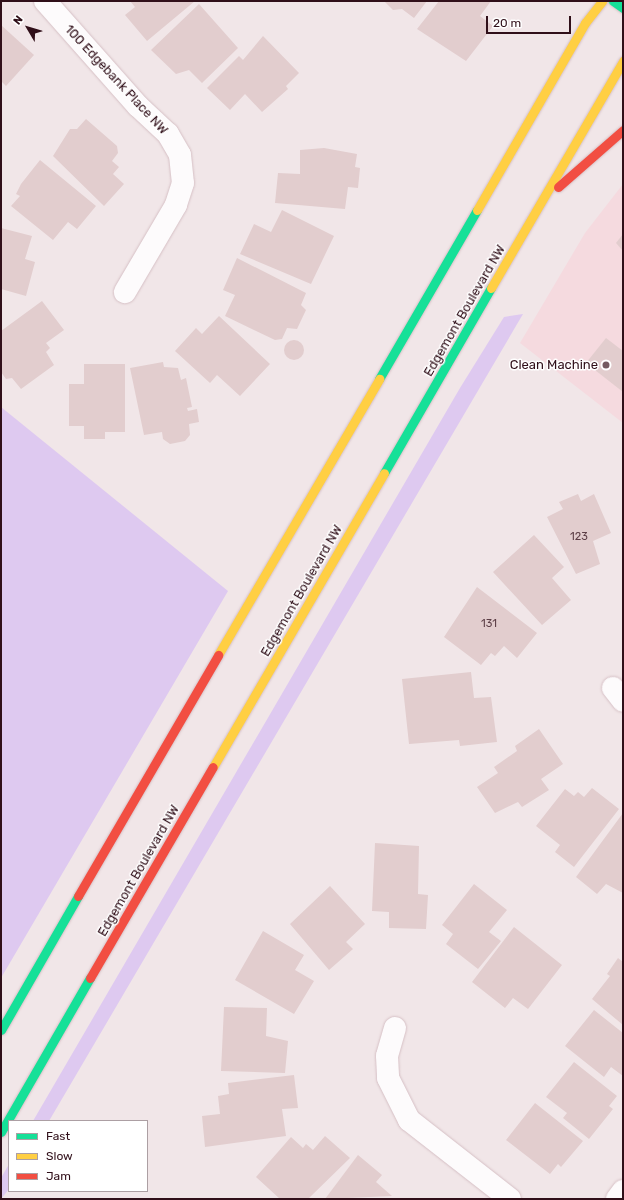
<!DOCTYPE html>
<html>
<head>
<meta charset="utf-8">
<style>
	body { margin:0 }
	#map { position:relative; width:624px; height:1200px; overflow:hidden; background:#f1e6e8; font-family:Rubik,sans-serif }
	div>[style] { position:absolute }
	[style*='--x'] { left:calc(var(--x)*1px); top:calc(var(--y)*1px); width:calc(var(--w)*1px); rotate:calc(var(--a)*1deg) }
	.built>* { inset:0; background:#f5dadf }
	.green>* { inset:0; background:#dec9f0 }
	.building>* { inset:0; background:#e2cdce }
	.round { border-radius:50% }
	.roads { filter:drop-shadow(0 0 1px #d6c0c5) drop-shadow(0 0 1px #d6c0c5) }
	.street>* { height:22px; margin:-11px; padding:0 11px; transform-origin:11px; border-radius:11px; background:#fdfbfc }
	.fast>* { height:9px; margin:-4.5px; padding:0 4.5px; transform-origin:4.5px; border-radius:4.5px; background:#16e098 }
	.slow>* { height:9px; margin:-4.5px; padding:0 4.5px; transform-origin:4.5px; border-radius:4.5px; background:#ffcf43 }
	.jam>* { height:9px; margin:-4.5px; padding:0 4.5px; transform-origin:4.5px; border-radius:4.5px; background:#f24e42 }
	.dots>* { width:11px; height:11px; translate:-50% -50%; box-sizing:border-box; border:2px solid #fff; border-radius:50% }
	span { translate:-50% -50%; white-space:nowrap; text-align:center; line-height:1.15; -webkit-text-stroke:3px #fff; paint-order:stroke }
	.number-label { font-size:11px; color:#5c3e46 }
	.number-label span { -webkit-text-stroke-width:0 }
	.street-label { font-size:13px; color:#300f19 }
	.poi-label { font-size:13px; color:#300f19 }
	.right { translate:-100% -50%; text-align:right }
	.frame { position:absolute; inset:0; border:2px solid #300f19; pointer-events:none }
	.legend { position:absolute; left:8px; top:1120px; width:140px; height:72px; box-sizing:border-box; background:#fff; border:1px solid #ac9fa3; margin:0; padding:5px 7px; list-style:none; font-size:12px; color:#300f19 }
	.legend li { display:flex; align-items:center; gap:8px; height:20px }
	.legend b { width:20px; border:1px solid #ac9fa3 }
	.north { position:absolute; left:8px; top:8px; width:40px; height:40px; -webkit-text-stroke:3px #fff; paint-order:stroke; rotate:308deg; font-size:11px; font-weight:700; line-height:16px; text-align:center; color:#300f19 }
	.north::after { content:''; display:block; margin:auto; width:14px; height:18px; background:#300f19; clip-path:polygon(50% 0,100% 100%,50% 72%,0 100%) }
	.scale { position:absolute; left:486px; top:16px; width:85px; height:18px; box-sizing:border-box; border:2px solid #300f19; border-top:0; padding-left:5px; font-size:12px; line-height:14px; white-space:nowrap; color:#300f19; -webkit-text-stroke:3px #fff; paint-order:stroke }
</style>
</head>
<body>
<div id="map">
	<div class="built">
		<i style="clip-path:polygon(623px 184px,623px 423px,520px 343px,585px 233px)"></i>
	</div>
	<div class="green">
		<i style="clip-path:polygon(523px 314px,49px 1121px,33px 1121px,460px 388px,504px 317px)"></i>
		<i style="clip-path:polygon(1px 407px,228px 591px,1px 978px)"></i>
		<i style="clip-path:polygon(9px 1164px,9px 1189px,1px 1199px,1px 1178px)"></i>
	</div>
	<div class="building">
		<i style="clip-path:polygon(130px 1px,195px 1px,147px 41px,125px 15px,135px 7px)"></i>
		<i style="clip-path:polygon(384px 1px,427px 1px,414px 18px,402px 9px,393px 10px)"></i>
		<i style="clip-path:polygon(439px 1px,491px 1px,480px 16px,493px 26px,466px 61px,417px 29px)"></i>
		<i style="clip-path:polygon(199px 4px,238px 48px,202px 83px,189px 70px,176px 74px,151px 50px)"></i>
		<i style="clip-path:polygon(1px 25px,34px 55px,6px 86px,1px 81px)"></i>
		<i style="clip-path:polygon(263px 36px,299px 73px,286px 86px,288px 89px,262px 112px,245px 94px,230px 110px,207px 88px,239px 56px,243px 60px)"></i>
		<i style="clip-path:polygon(86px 119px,117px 146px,118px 153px,112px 161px,119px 167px,113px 174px,124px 184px,104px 206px,53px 156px,70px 129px,77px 129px)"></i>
		<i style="clip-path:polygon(324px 148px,357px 154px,355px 167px,360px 168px,358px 188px,348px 187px,345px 209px,275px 203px,278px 173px,300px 174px,300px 150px)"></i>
		<i style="clip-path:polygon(40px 160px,96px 206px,77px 229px,68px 222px,53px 240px,11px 206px,20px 196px,16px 194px,21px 184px)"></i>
		<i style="clip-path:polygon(282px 210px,334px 236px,311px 284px,240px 254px,254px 224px,271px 232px)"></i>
		<i style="clip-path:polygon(1px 228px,32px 236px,25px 259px,35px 262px,26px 296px,1px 289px)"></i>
		<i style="clip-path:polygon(623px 234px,623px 251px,616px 243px)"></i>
		<i style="clip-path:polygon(237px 258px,306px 293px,301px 305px,306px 310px,297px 329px,287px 328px,282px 339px,275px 340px,225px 316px,235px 295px,223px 290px)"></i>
		<i style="clip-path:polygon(42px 301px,64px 330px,46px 343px,50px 348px,46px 352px,54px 365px,21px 389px,12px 378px,6px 379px,1px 372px,1px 331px)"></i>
		<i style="clip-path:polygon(219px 316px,270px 364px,240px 396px,217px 375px,210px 383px,175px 351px,196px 328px,202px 334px)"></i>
		<i style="clip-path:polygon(606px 338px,623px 351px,623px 392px,586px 363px)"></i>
		<i class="round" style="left:284px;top:340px;width:20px;height:20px"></i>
		<i style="clip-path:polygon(163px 362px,164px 367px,178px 368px,181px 380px,186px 378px,192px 407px,187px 408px,188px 411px,197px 409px,199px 422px,189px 424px,190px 435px,185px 441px,170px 444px,163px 439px,162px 432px,144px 435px,130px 368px)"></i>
		<i style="clip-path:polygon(84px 364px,125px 364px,125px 432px,105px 432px,105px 439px,84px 439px,84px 426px,69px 426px,69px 384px,84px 384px)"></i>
		<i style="clip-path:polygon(578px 494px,581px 501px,594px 494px,611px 533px,593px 541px,600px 564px,576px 574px,547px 517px,563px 509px,559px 502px)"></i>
		<i style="clip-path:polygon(534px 535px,564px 567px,552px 578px,571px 600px,542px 625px,493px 572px)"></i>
		<i style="clip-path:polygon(477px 587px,537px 633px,517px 658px,504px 646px,495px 656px,491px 653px,481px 665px,444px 637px)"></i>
		<i style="clip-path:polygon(471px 672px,474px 698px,491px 697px,497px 742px,460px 746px,459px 740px,409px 744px,402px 679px)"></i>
		<i style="clip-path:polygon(539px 729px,563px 764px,541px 779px,549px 790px,522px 807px,518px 802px,495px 813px,477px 787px,498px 773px,494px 767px,517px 751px,515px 746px)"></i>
		<i style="clip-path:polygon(592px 788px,619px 809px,574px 867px,555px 852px,560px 845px,536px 826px,565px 789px,574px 796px,578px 792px,584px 797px)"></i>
		<i style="clip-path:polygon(623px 813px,623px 893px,606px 884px,597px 894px,576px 877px)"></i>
		<i style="clip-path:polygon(375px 843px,419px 846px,418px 894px,428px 895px,426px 929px,389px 928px,389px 912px,372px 911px)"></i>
		<i style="clip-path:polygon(474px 884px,507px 910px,489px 932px,501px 941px,478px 969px,446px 944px,453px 934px,442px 925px)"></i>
		<i style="clip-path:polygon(330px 886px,365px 924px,346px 942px,353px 949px,329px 970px,290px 924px)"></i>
		<i style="clip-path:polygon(514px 927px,562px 965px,528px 1009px,513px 998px,505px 1008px,472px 982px)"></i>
		<i style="clip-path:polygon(263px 931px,304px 955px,295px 970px,314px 981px,294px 1014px,235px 980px)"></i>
		<i style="clip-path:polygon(618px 958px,623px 962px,623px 1025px,592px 999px,610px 976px,607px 974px)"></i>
		<i style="clip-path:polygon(224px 1007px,267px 1008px,266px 1036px,288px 1041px,285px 1073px,221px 1071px)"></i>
		<i style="clip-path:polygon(594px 1010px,623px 1033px,623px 1076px,611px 1067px,604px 1077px,565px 1046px)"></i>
		<i style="clip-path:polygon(574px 1062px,617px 1096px,609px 1106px,613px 1109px,589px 1139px,563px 1118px,567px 1113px,546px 1097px)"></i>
		<i style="clip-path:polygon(294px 1075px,298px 1108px,282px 1109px,286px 1136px,205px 1147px,202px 1116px,220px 1114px,218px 1096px,229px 1094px,228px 1083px)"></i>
		<i style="clip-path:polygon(535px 1103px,583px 1141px,561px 1167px,558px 1164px,550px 1174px,506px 1140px)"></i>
		<i style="clip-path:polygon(325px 1136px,350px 1158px,308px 1199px,280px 1199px,256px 1177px,291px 1137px,303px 1148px,306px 1144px,313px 1150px)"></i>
		<i style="clip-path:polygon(358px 1155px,382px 1175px,376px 1182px,392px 1196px,325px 1199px)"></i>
	</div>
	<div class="roads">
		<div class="street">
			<i style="--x:45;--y:1;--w:140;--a:48.5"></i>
			<i style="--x:138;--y:106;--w:41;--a:43"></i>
			<i style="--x:168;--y:134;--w:24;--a:60"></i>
			<i style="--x:180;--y:155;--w:28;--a:84"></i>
			<i style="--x:183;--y:183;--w:23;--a:108"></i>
			<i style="--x:176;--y:205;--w:101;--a:120.4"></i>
			<i style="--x:613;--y:688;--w:16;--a:52"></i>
			<i style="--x:395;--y:1028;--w:29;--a:106"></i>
			<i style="--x:387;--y:1056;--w:22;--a:87"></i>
			<i style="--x:388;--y:1078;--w:47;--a:63.4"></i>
			<i style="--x:409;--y:1120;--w:128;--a:38"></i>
			<i style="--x:617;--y:1199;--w:10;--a:-53"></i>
		</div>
		<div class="fast">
			<i style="--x:613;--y:1;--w:12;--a:35"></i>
			<i style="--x:379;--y:379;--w:195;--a:-59.9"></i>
			<i style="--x:384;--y:473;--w:214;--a:-60"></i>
			<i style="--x:1;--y:1030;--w:155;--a:-60.1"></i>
			<i style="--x:1;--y:1132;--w:178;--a:-60"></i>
		</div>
		<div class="slow">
			<i style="--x:477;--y:210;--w:216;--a:-60"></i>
			<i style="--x:585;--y:23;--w:28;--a:-52"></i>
			<i style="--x:491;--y:288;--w:263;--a:-59.8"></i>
			<i style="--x:218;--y:655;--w:320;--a:-59.7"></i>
			<i style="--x:213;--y:767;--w:340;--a:-59.8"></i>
		</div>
		<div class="jam">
			<i style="--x:558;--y:187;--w:86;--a:-41.2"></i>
			<i style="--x:78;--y:896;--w:279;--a:-59.8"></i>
			<i style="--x:90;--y:978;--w:244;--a:-59.8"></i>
		</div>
	</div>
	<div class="dots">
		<i style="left:606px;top:365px;background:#745a61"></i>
	</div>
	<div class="number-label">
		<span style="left:579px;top:537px">123</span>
		<span style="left:489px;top:624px">131</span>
	</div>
	<div class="street-label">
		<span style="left:116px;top:80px;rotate:47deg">100 Edgebank Place NW</span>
		<span style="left:465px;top:311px;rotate:-60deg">Edgemont Boulevard NW</span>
		<span style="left:302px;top:591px;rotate:-60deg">Edgemont Boulevard NW</span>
		<span style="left:139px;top:871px;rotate:-60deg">Edgemont Boulevard NW</span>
	</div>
	<div class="poi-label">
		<span class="right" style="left:598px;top:365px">Clean Machine</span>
	</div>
	<div class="frame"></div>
	<ul class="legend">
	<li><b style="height:5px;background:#16e098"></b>Fast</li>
	<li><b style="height:5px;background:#ffcf43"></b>Slow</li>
	<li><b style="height:5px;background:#f24e42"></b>Jam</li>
	</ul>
	<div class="north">N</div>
	<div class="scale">20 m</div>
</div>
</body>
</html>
